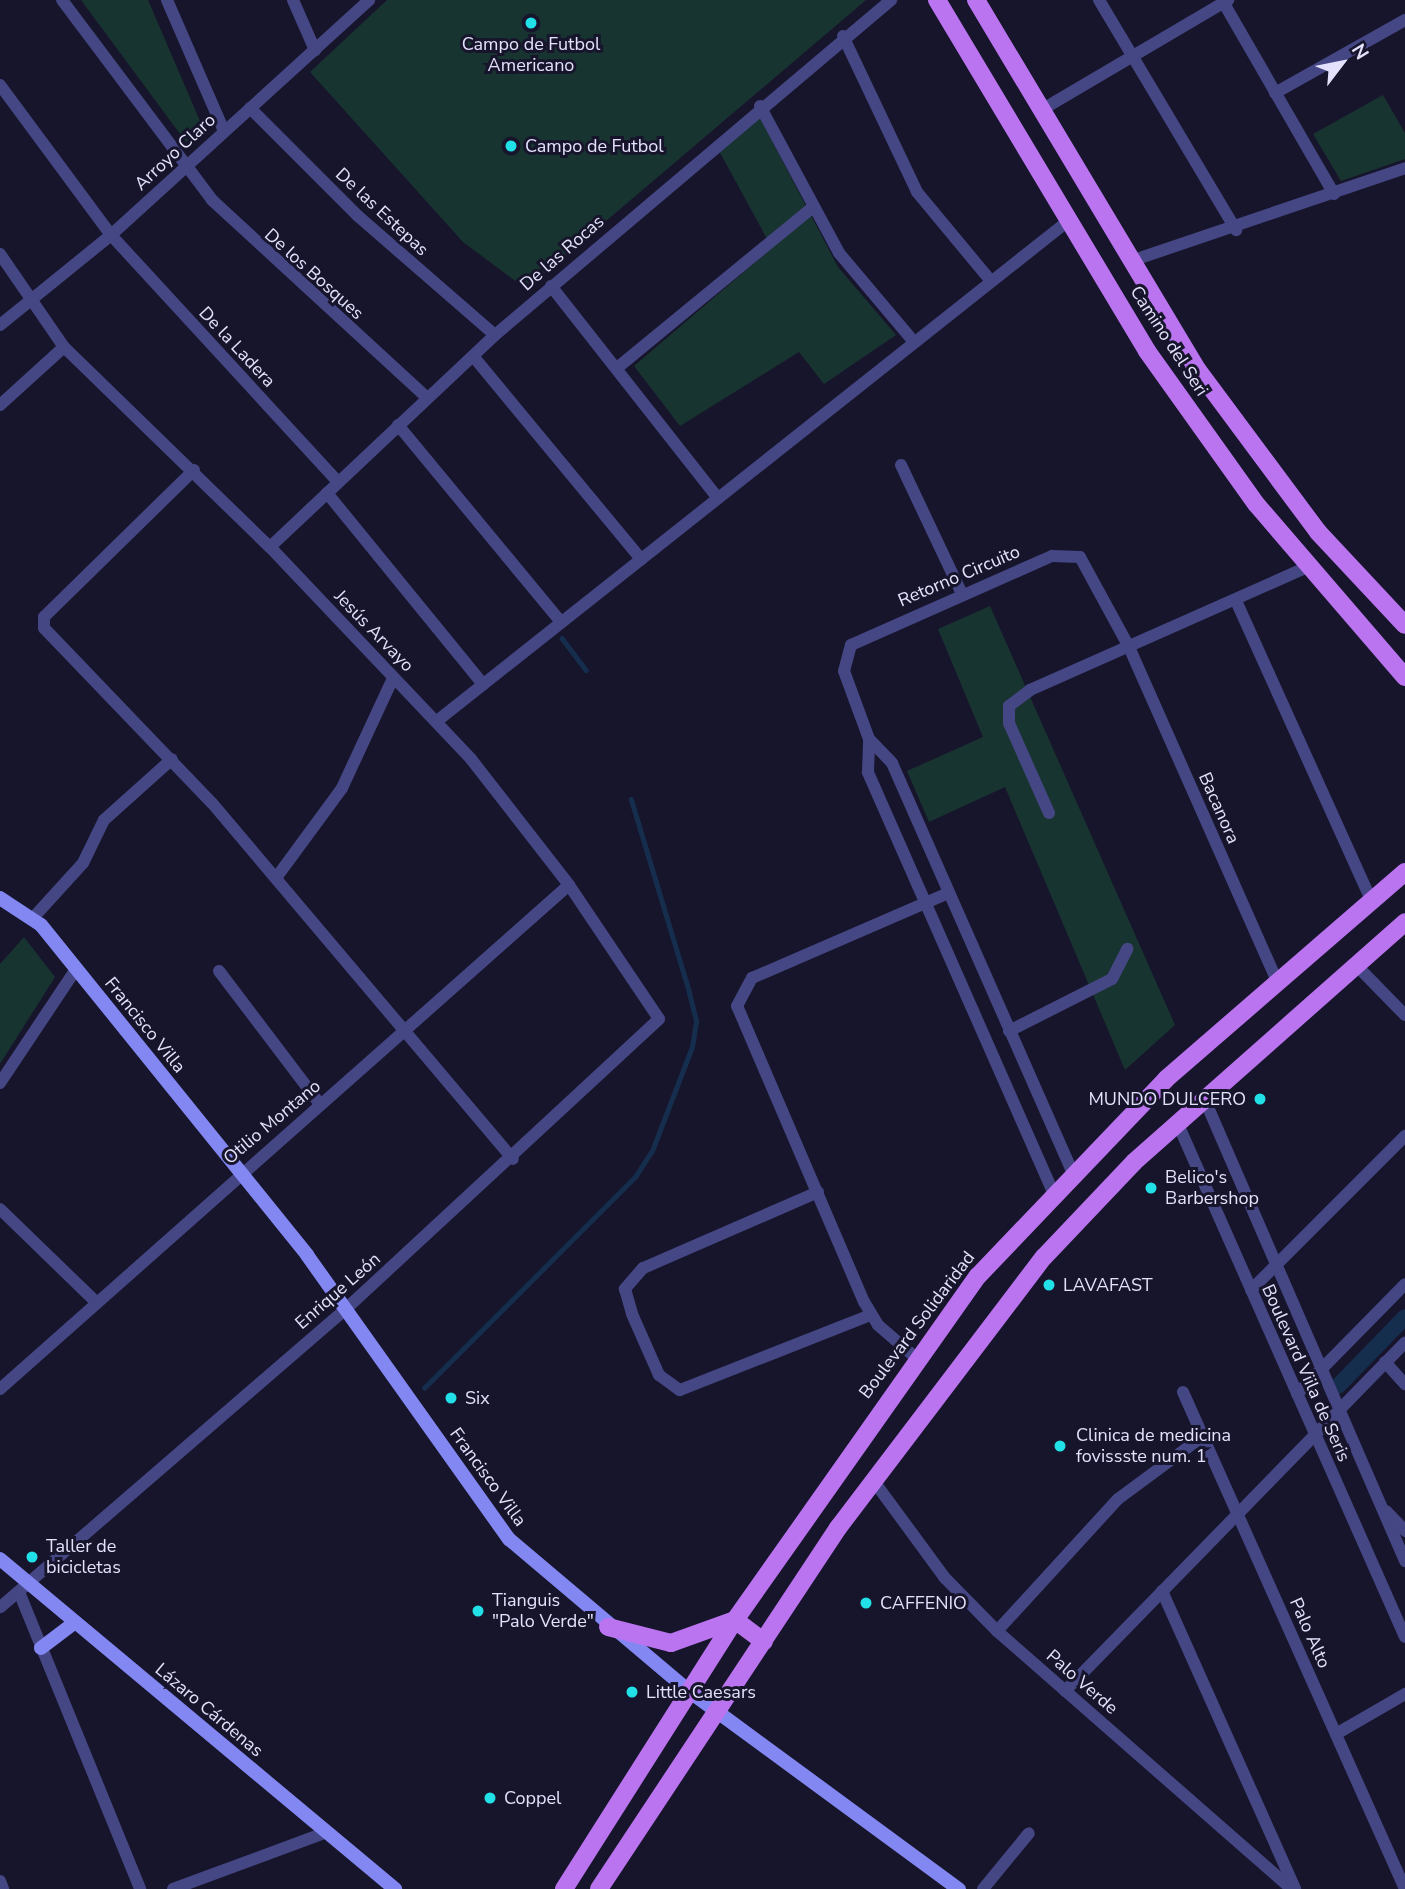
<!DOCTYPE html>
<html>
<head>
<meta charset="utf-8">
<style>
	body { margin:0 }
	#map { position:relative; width:1405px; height:1889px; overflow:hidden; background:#17152b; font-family:"Nunito Sans",sans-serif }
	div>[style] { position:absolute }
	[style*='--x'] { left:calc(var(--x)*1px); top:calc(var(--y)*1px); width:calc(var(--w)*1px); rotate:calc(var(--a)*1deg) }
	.green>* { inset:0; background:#183431 }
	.stream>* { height:4.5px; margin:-2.25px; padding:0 2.25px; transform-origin:2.25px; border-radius:2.25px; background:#162e4e }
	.canal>* { height:16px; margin:-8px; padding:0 8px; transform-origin:8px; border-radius:8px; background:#162e4e }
	.street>* { height:12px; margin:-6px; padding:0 6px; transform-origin:6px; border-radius:6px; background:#454684 }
	.secondary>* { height:14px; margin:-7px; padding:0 7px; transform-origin:7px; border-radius:7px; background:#8387f2 }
	.primary>* { height:18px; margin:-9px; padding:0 9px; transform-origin:9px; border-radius:9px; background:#ba74f0 }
	.dots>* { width:19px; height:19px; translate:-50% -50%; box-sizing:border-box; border:4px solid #17152b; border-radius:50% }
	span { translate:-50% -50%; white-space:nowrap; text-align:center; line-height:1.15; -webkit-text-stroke:6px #17152b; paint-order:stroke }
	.poi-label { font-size:18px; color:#e3e1fc }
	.left { translate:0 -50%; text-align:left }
	.right { translate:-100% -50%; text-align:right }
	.street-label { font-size:18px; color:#e3e1fc }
	.north { position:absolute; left:1307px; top:28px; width:70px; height:70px; -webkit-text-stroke:5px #17152b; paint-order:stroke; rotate:58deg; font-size:19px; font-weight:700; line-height:28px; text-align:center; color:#e3e1fc }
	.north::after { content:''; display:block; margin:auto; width:24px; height:32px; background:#e3e1fc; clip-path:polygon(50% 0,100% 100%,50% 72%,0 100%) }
</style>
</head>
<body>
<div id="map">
	<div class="green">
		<i style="clip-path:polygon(81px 0,148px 0,203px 128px,186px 142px)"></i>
		<i style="clip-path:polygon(387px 0,866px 0,526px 289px,463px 242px,310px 72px)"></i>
		<i style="clip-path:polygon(1383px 95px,1405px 133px,1405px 159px,1341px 181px,1313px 134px)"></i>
		<i style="clip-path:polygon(758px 114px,838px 267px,896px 335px,824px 384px,799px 352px,680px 426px,634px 366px,772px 248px,718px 149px)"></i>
		<i style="clip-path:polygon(990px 606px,1175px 1025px,1125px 1070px,1005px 787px,929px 822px,907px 771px,983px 737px,938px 629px)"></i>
		<i style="clip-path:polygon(24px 937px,55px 977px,0 1064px,0 964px)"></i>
	</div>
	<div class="stream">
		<i style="--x:562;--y:638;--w:40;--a:53"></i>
		<i style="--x:424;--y:1388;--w:298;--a:-45"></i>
		<i style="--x:635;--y:1177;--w:31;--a:-57"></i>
		<i style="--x:652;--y:1151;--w:111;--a:-69"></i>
		<i style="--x:692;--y:1047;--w:26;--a:-81"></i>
		<i style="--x:696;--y:1021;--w:30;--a:-104"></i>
		<i style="--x:689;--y:992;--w:201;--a:-106.8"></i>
	</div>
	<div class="canal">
		<i style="--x:1338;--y:1386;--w:96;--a:-45.8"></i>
	</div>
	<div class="street">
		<i style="--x:62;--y:0;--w:250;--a:53.1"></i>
		<i style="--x:212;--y:200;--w:292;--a:42.6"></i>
		<i style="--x:167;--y:0;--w:143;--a:66.5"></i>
		<i style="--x:293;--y:0;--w:55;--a:66.3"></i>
		<i style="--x:1099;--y:0;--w:268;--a:59.2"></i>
		<i style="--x:1222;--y:0;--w:224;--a:60"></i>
		<i style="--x:843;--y:36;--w:173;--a:64.6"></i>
		<i style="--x:917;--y:192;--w:116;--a:50.3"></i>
		<i style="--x:0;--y:85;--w:187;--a:53.5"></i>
		<i style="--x:111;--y:235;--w:335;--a:47.4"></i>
		<i style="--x:1275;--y:93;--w:149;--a:-29.3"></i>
		<i style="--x:760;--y:106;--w:167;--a:61.7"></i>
		<i style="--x:839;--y:253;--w:115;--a:49.9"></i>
		<i style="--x:250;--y:108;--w:153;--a:45"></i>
		<i style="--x:358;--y:216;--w:181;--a:41"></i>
		<i style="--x:1043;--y:109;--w:215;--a:-30.5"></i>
		<i style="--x:0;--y:254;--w:113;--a:55.5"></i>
		<i style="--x:64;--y:347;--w:287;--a:44.2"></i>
		<i style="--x:270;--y:547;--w:292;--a:46.5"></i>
		<i style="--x:471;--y:759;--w:160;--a:52.1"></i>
		<i style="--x:569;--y:885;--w:161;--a:56.1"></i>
		<i style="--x:659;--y:1019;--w:425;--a:137.2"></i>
		<i style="--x:347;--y:1308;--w:458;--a:139.2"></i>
		<i style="--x:1131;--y:261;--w:289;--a:-18.7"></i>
		<i style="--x:551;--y:286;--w:270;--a:51.8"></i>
		<i style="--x:0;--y:325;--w:143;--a:-39"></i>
		<i style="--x:111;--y:235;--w:349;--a:-42.3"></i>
		<i style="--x:473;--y:356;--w:264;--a:50.4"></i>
		<i style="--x:617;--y:368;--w:252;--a:-39.4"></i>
		<i style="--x:0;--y:405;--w:86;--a:-42.2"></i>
		<i style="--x:398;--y:425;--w:256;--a:50.4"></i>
		<i style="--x:901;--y:465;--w:143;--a:64.7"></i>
		<i style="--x:194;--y:470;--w:210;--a:135.6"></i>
		<i style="--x:44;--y:617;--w:11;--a:90"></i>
		<i style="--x:44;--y:628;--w:243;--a:46.2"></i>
		<i style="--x:212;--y:803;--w:466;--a:49.8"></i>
		<i style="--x:327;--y:493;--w:247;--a:50.8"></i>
		<i style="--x:270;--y:547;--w:309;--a:-43.3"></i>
		<i style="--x:495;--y:335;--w:519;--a:-40.23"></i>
		<i style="--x:1237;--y:603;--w:326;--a:65.7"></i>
		<i style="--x:437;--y:721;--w:805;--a:-38.39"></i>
		<i style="--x:869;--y:739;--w:33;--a:46"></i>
		<i style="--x:892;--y:763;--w:447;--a:66.2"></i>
		<i style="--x:1049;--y:813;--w:98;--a:-114"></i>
		<i style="--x:1009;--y:723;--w:17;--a:-90"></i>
		<i style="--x:1009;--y:706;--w:26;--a:-37"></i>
		<i style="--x:1030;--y:690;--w:304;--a:-23.9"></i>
		<i style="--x:276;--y:878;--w:112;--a:-53.7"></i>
		<i style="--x:342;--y:788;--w:121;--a:-65.1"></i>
		<i style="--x:33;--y:918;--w:74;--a:-47.7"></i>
		<i style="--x:83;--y:863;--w:48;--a:-64"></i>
		<i style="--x:104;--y:820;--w:91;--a:-41.9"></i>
		<i style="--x:1356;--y:965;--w:70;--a:45.6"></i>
		<i style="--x:219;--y:971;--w:167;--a:52.8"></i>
		<i style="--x:1009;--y:1031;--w:115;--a:-26.8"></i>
		<i style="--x:1112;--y:979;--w:34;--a:-63"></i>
		<i style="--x:0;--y:1083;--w:137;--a:-56.3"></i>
		<i style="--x:1204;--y:1098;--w:505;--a:66.53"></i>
		<i style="--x:1177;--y:1122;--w:563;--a:66.12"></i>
		<i style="--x:818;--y:1192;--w:191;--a:156.5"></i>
		<i style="--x:643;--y:1268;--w:28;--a:131"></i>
		<i style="--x:625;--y:1289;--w:26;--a:74"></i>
		<i style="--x:632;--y:1314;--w:67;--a:66.1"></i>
		<i style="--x:659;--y:1375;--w:26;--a:36"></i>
		<i style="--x:680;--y:1390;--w:204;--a:-21.5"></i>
		<i style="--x:1053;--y:1192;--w:459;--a:-113.8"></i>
		<i style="--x:868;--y:772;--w:33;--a:-88"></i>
		<i style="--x:869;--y:739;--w:72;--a:-110.2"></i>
		<i style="--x:844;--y:671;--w:27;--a:-75"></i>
		<i style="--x:851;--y:645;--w:220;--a:-23.9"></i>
		<i style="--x:1052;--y:556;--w:28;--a:2"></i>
		<i style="--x:1080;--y:557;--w:102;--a:61.4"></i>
		<i style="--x:1129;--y:647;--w:368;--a:66.1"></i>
		<i style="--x:0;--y:1209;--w:132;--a:44.1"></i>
		<i style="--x:1251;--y:1290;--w:218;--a:-45"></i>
		<i style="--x:915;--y:1357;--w:49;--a:-139.1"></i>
		<i style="--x:878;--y:1325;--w:27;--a:-121"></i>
		<i style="--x:864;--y:1302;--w:322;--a:-113.2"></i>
		<i style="--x:737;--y:1006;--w:32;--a:-62"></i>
		<i style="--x:752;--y:978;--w:214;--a:-23.4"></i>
		<i style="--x:1385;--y:1362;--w:30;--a:48"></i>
		<i style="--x:0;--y:1389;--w:760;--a:-41.53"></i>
		<i style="--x:1183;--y:1392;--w:544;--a:65.93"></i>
		<i style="--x:1297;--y:1394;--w:154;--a:-45.5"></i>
		<i style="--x:873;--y:1480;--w:122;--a:53.7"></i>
		<i style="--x:945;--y:1578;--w:74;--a:45.5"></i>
		<i style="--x:997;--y:1631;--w:392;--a:41.2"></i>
		<i style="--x:1386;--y:1511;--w:28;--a:46"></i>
		<i style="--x:1162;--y:1591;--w:326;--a:65.9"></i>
		<i style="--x:19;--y:1592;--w:321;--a:67.8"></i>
		<i style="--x:997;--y:1631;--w:179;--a:-47.5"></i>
		<i style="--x:1118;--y:1499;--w:106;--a:-36.5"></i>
		<i style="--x:1065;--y:1691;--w:487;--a:-45.7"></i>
		<i style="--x:1336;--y:1734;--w:80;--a:-30.1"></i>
		<i style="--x:0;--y:1881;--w:9;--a:69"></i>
		<i style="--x:173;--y:1889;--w:161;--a:-20.3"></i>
		<i style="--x:983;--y:1889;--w:72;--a:-50.6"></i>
	</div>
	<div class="secondary">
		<i style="--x:0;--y:898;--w:49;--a:33.4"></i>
		<i style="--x:41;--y:925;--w:424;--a:51.1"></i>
		<i style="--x:307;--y:1255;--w:349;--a:54.6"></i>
		<i style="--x:509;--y:1539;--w:236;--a:40.2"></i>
		<i style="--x:689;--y:1691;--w:335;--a:36.3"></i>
		<i style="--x:0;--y:1559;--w:515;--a:39.88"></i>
		<i style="--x:41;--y:1648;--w:41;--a:-37.1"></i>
	</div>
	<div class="primary">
		<i style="--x:937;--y:0;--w:409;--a:59.1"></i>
		<i style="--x:1147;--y:351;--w:189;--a:54.5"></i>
		<i style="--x:1257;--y:505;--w:227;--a:49.3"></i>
		<i style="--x:976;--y:0;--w:430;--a:59.1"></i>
		<i style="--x:1197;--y:369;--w:203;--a:53.4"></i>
		<i style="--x:1318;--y:532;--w:127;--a:46.9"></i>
		<i style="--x:608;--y:1627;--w:65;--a:14.3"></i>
		<i style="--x:671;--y:1643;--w:68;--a:-19.8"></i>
		<i style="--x:735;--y:1620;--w:36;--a:37"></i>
		<i style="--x:564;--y:1889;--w:319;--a:-57.6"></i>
		<i style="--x:735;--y:1620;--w:421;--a:-54.8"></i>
		<i style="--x:978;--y:1276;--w:272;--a:-46.3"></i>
		<i style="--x:1166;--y:1079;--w:316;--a:-40.9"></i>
		<i style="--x:599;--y:1889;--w:433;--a:-56.5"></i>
		<i style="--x:838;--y:1528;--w:340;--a:-52.8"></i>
		<i style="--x:1044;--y:1257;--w:131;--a:-46.5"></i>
		<i style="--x:1134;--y:1162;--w:362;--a:-41.5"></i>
	</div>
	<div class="dots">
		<i style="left:531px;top:23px;background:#22e0e7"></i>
		<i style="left:511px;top:146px;background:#22e0e7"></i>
		<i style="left:1260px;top:1099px;background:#22e0e7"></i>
		<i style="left:1151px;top:1188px;background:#22e0e7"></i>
		<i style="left:1049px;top:1285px;background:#22e0e7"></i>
		<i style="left:451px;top:1398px;background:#22e0e7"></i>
		<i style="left:1060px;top:1446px;background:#22e0e7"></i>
		<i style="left:32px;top:1557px;background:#22e0e7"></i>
		<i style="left:866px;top:1603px;background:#22e0e7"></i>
		<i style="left:478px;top:1611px;background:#22e0e7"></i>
		<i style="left:632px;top:1692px;background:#22e0e7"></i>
		<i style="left:490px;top:1798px;background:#22e0e7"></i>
	</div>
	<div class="poi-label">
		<span style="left:531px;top:55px">Campo de Futbol<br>Americano</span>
		<span class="left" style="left:525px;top:146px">Campo de Futbol</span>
		<span class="right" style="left:1246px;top:1099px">MUNDO DULCERO</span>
		<span class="left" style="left:1165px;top:1188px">Belico's<br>Barbershop</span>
		<span class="left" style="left:1063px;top:1285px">LAVAFAST</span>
		<span class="left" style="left:465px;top:1398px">Six</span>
		<span class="left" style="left:1076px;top:1446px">Clinica de medicina<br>fovissste num. 1</span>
		<span class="left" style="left:46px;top:1557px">Taller de<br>bicicletas</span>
		<span class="left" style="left:492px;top:1611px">Tianguis<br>"Palo Verde"</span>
		<span class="left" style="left:880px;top:1603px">CAFFENIO</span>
		<span class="left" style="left:646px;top:1692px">Little Caesars</span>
		<span class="left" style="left:504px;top:1798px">Coppel</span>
	</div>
	<div class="street-label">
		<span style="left:175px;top:152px;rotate:-43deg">Arroyo Claro</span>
		<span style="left:382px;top:212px;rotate:43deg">De las Estepas</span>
		<span style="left:562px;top:253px;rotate:-41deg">De las Rocas</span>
		<span style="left:314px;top:274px;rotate:42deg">De los Bosques</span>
		<span style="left:1169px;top:341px;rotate:57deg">Camino del Seri</span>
		<span style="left:237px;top:347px;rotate:47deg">De la Ladera</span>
		<span style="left:959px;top:576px;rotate:-23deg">Retorno Circuito</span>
		<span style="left:374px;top:631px;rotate:46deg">Jesús Arvayo</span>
		<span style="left:1219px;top:808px;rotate:66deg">Bacanora</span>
		<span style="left:145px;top:1025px;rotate:51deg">Francisco Villa</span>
		<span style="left:272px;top:1122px;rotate:-40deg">Otilio Montano</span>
		<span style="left:338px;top:1291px;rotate:-41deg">Enrique León</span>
		<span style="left:917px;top:1325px;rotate:-53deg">Boulevard Solidaridad</span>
		<span style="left:1306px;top:1373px;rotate:66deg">Boulevard Viila de Seris</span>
		<span style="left:488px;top:1477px;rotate:54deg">Francisco Villa</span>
		<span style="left:1310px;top:1633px;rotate:66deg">Palo Alto</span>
		<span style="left:1082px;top:1682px;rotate:41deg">Palo Verde</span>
		<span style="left:209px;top:1710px;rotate:40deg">Lázaro Cárdenas</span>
	</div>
	<div class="north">N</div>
</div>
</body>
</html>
